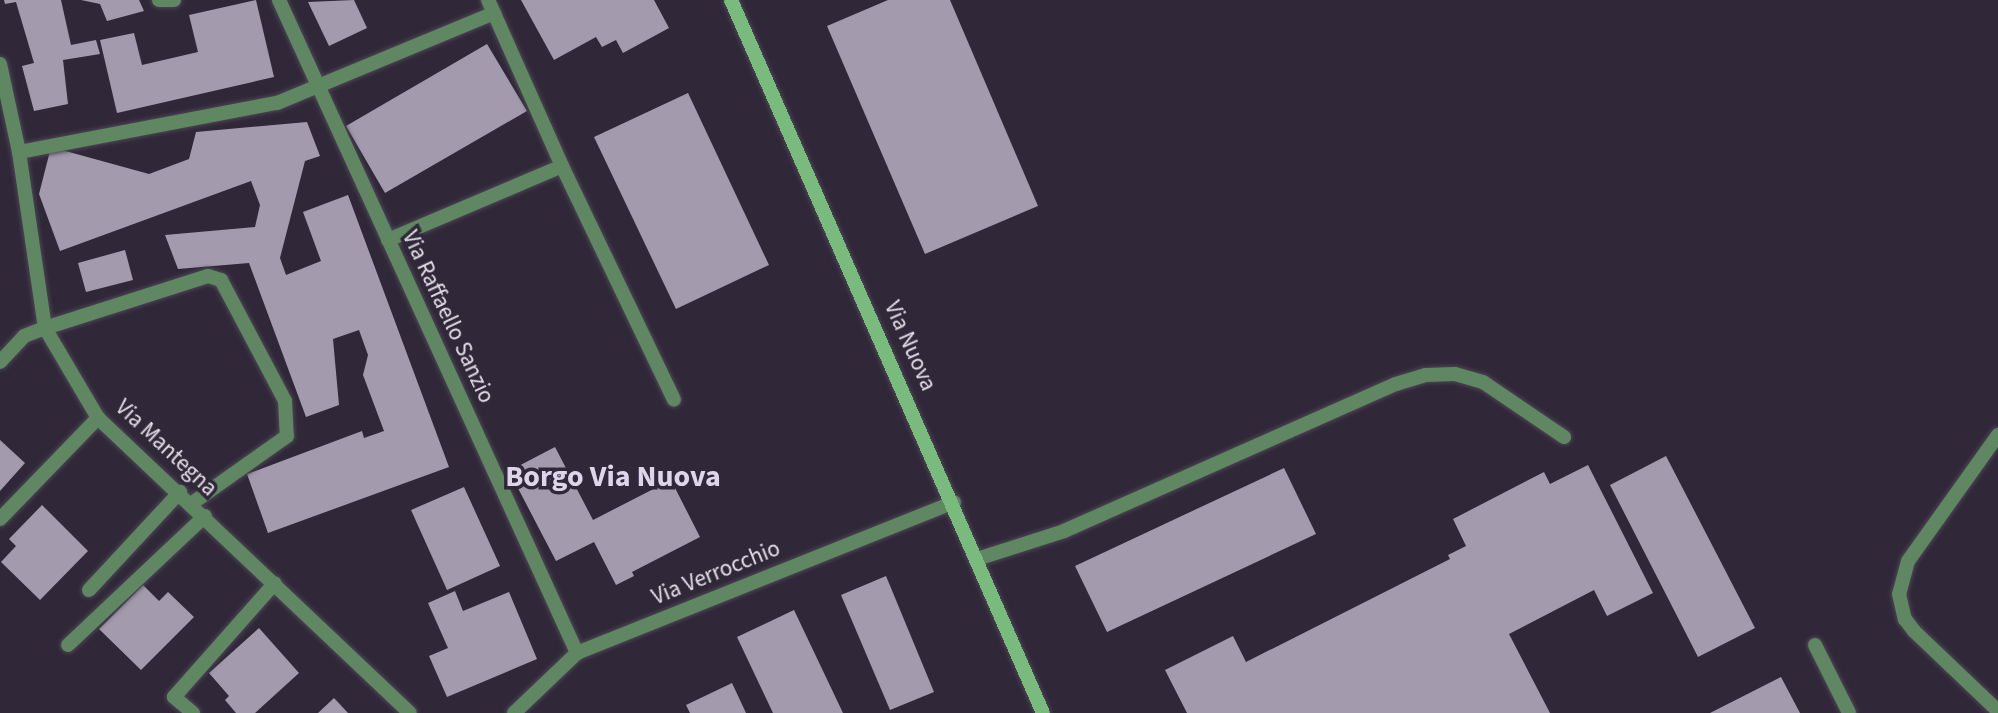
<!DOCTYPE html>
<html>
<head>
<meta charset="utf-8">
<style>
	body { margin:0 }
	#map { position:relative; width:1998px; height:713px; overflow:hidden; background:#302839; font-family:"Source Sans 3",sans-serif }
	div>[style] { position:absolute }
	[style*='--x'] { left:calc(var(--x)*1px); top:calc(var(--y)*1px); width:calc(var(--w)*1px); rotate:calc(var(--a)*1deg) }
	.building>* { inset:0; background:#a39aae }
	.roads { filter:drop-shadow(0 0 2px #4d4555) drop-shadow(0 0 2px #4d4555) }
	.service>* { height:14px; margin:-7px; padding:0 7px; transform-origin:7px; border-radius:7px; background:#5f8761 }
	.minor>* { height:14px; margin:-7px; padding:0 7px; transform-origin:7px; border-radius:7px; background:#5f8761 }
	.secondary>* { height:14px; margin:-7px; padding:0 7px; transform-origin:7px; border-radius:7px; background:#79bb7d }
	span { translate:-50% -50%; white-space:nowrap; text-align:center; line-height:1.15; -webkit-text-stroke:7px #302839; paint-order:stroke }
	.street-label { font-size:23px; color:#e3dfe9 }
	.district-label { font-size:30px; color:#ded5ea; font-weight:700 }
</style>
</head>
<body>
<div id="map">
	<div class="building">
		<i style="clip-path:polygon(4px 0,61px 0,71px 45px,96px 40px,100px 54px,63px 60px,68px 104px,34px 111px,22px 66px,34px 63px,16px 2px,5px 4px)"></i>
		<i style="clip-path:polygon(81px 0,139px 0,144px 11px,107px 21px,100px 4px)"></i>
		<i style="clip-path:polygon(256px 0,274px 77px,117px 113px,100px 40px,134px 33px,142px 65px,198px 52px,189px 15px)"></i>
		<i style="clip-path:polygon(354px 0,367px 28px,329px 46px,308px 2px)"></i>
		<i style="clip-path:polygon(521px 0,654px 0,669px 28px,623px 53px,616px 40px,602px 47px,596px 37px,554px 60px)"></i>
		<i style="clip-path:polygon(888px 0,950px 0,1038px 206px,925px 254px,827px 26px)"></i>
		<i style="clip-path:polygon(487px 44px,527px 111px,385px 193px,346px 126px)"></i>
		<i style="clip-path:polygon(688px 93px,769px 265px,676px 309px,594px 137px)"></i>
		<i style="clip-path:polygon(307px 122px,320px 156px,305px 161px,280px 258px,286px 275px,321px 261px,303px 212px,348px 195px,449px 467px,268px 533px,247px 474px,362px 431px,364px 438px,384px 431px,363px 375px,368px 355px,359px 330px,333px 339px,339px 405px,306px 417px,249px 263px,178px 269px,165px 235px,255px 227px,260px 205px,251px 181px,60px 251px,39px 194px,51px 147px,149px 174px,189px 159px,196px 132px)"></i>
		<i style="clip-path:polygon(125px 250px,133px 280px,86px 292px,78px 263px)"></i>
		<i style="clip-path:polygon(0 440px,25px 463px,0 491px)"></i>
		<i style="clip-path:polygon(555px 447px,593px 520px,671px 480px,700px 537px,632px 572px,634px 576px,616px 585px,594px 542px,556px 561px,509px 471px)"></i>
		<i style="clip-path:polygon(1666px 456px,1755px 628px,1698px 657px,1610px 485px)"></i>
		<i style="clip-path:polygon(1588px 465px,1653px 593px,1607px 616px,1594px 590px,1509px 634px,1550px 713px,1187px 713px,1165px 670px,1233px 636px,1246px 662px,1450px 559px,1448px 555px,1466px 546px,1453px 519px,1544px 472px,1550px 484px)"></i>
		<i style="clip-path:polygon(1284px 468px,1316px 534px,1107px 632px,1075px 566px)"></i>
		<i style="clip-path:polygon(464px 487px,500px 566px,447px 590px,411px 510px)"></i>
		<i style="clip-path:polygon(42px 505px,88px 551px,40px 600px,1px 562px,16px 546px,9px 539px)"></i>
		<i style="clip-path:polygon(886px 576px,934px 692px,890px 710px,841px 595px)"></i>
		<i style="clip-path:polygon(143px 585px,159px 601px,168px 592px,194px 617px,141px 670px,99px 629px)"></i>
		<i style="clip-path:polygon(455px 591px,463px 611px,509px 592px,537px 659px,447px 697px,429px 656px,448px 648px,428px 603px)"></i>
		<i style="clip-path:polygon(794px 610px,843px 713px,773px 713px,737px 637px)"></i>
		<i style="clip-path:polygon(259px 628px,299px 673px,255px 713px,236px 713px,225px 700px,229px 696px,209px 673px)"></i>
		<i style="clip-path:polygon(1781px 677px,1800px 713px,1710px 713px)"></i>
		<i style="clip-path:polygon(732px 683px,746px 713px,690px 713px,686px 705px)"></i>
		<i style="clip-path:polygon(334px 698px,348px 713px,318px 713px)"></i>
	</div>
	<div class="roads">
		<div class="service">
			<i style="--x:562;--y:166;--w:259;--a:64.4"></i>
			<i style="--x:0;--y:362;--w:35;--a:-47"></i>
			<i style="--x:24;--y:336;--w:22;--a:-21"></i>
			<i style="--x:45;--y:328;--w:171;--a:-17.7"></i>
			<i style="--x:208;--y:276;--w:14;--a:17"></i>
			<i style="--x:221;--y:280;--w:137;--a:62.1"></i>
			<i style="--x:285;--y:401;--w:35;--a:87"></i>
			<i style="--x:287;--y:436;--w:118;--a:144.7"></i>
			<i style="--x:1998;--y:435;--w:155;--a:125.5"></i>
			<i style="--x:1908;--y:561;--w:34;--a:105"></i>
			<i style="--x:1899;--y:594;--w:26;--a:77"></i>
			<i style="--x:1905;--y:619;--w:15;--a:53"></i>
			<i style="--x:1914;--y:631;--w:116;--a:43.6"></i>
			<i style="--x:0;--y:519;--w:141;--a:-45.9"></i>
			<i style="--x:977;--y:559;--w:91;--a:-17.8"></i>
			<i style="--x:1064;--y:531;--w:363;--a:-23.9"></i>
			<i style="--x:1396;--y:384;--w:31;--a:-17"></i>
			<i style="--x:1426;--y:375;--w:29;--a:-2"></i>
			<i style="--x:1455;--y:374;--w:29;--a:16"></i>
			<i style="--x:1483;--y:382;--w:98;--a:34.2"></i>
			<i style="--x:89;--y:590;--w:134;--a:-47.1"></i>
			<i style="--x:68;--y:645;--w:188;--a:-43.3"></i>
			<i style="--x:1815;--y:645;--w:76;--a:63.4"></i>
			<i style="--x:193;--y:713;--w:25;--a:-140"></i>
			<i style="--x:174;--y:697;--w:152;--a:-48.5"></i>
		</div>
		<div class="minor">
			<i style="--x:159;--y:0;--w:15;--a:0"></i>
			<i style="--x:279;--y:0;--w:718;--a:65.47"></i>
			<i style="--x:0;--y:64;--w:90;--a:77.8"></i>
			<i style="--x:19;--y:152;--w:178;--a:81.6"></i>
			<i style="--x:45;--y:328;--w:104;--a:59.5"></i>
			<i style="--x:98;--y:418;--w:429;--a:43.4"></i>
			<i style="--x:19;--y:152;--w:263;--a:-10.8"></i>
			<i style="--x:277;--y:103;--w:235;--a:-22.5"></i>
			<i style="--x:388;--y:240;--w:189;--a:-23"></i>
			<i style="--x:562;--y:166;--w:182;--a:-114"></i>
			<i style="--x:514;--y:713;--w:87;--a:-43.6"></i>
			<i style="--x:577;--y:653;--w:406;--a:-21.8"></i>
		</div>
		<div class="secondary">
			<i style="--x:731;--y:0;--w:778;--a:66.37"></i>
		</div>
	</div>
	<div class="street-label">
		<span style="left:448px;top:317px;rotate:65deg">Via Raffaello Sanzio</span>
		<span style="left:910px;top:346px;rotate:66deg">Via Nuova</span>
		<span style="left:166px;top:448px;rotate:43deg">Via Mantegna</span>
		<span style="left:716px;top:573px;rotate:-22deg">Via Verrocchio</span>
	</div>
	<div class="district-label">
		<span style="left:613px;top:477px">Borgo Via Nuova</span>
	</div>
</div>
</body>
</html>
